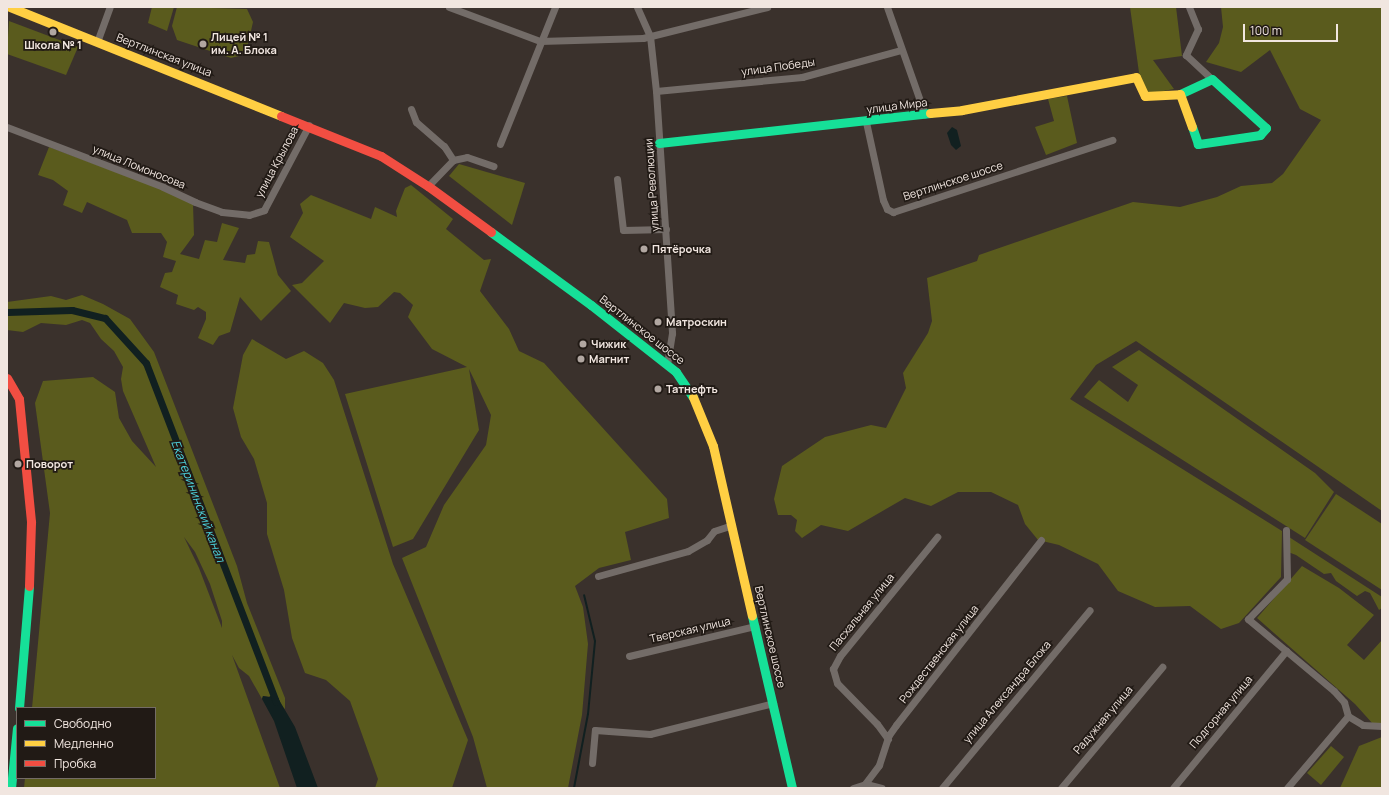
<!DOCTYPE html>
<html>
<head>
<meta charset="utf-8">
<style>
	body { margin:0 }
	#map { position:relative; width:1389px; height:795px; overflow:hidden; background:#3a312c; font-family:Manrope,sans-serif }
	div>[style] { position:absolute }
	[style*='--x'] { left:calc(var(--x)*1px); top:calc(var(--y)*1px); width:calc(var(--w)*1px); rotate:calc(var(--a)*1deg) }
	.green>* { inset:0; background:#5a5b1d }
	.water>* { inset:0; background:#112020 }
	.stream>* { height:2px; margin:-1px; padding:0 1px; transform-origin:1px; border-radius:1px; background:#112020 }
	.canal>* { height:7px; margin:-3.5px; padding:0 3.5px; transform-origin:3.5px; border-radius:3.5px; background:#112020 }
	.street>* { height:7px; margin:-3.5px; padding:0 3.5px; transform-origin:3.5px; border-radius:3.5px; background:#736c68 }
	.fast>* { height:9px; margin:-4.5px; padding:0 4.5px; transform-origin:4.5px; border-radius:4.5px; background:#16e098 }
	.slow>* { height:9px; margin:-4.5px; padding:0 4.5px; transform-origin:4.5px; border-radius:4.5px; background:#ffcf43 }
	.jam>* { height:9px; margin:-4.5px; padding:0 4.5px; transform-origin:4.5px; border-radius:4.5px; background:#f24e42 }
	.dots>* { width:11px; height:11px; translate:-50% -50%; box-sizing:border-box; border:2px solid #211a15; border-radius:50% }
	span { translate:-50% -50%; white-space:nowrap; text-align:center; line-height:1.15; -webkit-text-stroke:3.5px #211a15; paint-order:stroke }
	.poi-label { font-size:11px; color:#f1e6e0; font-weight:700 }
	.left { translate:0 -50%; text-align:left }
	.street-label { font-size:11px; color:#f1e6e0 }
	.water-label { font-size:12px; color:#4dd4de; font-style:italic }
	.frame { position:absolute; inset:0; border:8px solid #f1e6e0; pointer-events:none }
	.legend { position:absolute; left:16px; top:707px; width:140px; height:72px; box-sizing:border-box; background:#211a15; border:1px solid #746c66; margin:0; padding:5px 7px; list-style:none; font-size:12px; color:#f1e6e0 }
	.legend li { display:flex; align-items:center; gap:8px; height:20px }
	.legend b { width:20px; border:1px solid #746c66 }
	.scale { position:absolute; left:1243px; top:24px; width:95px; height:18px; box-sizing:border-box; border:2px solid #f1e6e0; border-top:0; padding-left:5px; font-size:12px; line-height:14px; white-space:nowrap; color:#f1e6e0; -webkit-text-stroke:3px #211a15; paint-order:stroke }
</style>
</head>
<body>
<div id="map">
	<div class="green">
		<i style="clip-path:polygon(152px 7px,174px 7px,167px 31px,148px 23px)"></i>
		<i style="clip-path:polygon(177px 7px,247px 9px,253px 22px,248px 44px,239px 56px,231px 58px,177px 40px,172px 26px)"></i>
		<i style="clip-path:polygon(1130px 7px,1176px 7px,1182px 56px,1153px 60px,1174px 89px,1148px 94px,1140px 80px)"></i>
		<i style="clip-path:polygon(1221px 7px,1382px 7px,1382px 511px,1136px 341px,1096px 365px,1070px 399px,1282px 531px,1281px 577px,1239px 623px,1221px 629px,1190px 606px,1155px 607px,1118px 591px,1098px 564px,1059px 545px,1038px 540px,1025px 524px,1018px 505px,991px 492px,958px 492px,931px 506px,905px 498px,848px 531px,821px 525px,802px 538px,795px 531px,797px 520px,791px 515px,778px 515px,774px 499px,782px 466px,825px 437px,871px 425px,886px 428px,906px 388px,903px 373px,928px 333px,932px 321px,927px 278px,977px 261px,979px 255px,1133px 202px,1180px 207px,1217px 197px,1241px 186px,1272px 183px,1283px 174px,1321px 120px,1300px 109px,1270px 50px,1241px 72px,1206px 62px,1219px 43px,1223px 27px)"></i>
		<i style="clip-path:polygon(9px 21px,78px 47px,66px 75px,7px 54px)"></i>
		<i style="clip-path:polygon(1067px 96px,1077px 143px,1046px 155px,1035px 127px,1054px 121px,1048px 99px)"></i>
		<i style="clip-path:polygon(49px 147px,164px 190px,193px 204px,194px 235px,180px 254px,199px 259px,205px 240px,217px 242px,222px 223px,239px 228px,223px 260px,245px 263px,247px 255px,255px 254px,258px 241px,269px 242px,278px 275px,291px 291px,261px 321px,240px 297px,230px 332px,219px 336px,213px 345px,198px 338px,206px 319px,206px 312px,198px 307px,194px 310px,176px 304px,178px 295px,160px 287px,165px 273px,172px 272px,176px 261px,163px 257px,167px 242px,161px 233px,132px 233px,127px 220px,87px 202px,82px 213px,63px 205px,68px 191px,53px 180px,38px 175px)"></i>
		<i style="clip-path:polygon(459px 164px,525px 183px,512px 225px,449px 176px)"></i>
		<i style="clip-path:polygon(411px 185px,453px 219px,446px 229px,484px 260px,491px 259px,480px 291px,509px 329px,519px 351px,544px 363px,667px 499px,669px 518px,625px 532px,631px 560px,599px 568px,575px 586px,583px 607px,588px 644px,582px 715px,568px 788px,487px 788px,473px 737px,402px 558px,426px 547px,444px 505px,486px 445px,491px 415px,469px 369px,479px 430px,413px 539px,393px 547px,345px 394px,467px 367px,432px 349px,408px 317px,413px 305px,400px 293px,394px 292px,378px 307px,365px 308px,344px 303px,330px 323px,292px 285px,302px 283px,324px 261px,290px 237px,303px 213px,300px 204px,311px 195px,371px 219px,375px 207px,397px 217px,396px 211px,405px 188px)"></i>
		<i style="clip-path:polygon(evenodd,82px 295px,103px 304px,130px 319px,154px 352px,237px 566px,247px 603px,285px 698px,285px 709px,279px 704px,279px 698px,263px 696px,262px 699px,249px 676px,239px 668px,232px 655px,280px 788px,24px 788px,25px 778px,155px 778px,155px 708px,32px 708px,50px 513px,35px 403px,43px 381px,93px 377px,115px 392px,119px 418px,132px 441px,156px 467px,123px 391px,121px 379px,123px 367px,114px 351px,101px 339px,90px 323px,82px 320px,66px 325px,41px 323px,23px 332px,7px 330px,7px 302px,51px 296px,66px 300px,82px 295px,184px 537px,195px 552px,210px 584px,222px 621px,222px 628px,199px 568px,184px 537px)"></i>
		<i style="clip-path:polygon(252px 339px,286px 359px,304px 351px,323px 363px,334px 380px,393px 564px,468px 740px,452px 788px,375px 788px,378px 779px,350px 701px,326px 680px,305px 673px,292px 638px,284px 590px,267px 534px,267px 503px,254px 459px,241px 437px,233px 408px,243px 355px)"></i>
		<i style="clip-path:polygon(1139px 350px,1315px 473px,1334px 492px,1305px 538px,1084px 397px,1099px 380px,1128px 402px,1138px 385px,1112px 367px)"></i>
		<i style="clip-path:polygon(1336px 494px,1382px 524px,1382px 590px,1305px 540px)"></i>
		<i style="clip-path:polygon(1289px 537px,1382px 597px,1382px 608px,1379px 610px,1370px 593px,1365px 591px,1357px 596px,1336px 581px,1331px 573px,1324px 574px,1296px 555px,1288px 552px)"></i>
		<i style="clip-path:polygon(1302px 566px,1339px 588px,1374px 615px,1347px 645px,1364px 660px,1382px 640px,1382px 723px,1373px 724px,1355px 704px,1257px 618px)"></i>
		<i style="clip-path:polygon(1382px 737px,1382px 788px,1340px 788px,1359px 746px)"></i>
		<i style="clip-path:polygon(1331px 746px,1344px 757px,1321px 785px,1307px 773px)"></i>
	</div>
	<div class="water">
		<i style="clip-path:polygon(952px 127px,957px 130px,961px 146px,956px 150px,951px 145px,947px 133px)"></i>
		<i style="clip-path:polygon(275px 693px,295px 727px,318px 788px,297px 788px,274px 721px,262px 699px,263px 696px,269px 697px)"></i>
	</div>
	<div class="stream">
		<i style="--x:574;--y:788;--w:75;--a:-79.3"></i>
		<i style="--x:588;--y:714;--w:73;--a:-84.5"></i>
		<i style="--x:595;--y:641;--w:47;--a:-103.4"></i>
	</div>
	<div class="canal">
		<i style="--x:7;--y:312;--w:65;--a:-1.8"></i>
		<i style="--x:72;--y:310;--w:34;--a:14"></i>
		<i style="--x:105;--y:318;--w:61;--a:47.7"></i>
		<i style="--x:146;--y:363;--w:363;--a:69"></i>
	</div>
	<div class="street">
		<i style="--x:449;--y:7;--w:97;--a:20.5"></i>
		<i style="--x:540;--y:41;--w:103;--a:-1.7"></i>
		<i style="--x:643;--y:38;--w:128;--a:-14"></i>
		<i style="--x:637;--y:7;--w:32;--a:66"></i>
		<i style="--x:650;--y:36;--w:55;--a:83.8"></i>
		<i style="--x:656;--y:91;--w:243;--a:86.2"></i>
		<i style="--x:672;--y:333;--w:30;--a:99"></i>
		<i style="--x:887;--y:7;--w:114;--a:70.6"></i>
		<i style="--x:1189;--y:7;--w:24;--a:68"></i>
		<i style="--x:1198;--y:29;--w:29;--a:115"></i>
		<i style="--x:1186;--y:55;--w:35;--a:43"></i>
		<i style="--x:97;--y:42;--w:37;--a:-70"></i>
		<i style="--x:656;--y:91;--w:147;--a:-5.5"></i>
		<i style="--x:802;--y:77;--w:103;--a:-15.3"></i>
		<i style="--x:411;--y:109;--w:14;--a:69"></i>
		<i style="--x:416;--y:122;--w:37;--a:41"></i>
		<i style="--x:444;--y:146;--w:17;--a:57"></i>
		<i style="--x:453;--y:160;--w:14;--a:-12"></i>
		<i style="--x:467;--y:157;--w:28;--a:19"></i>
		<i style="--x:866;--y:122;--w:80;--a:77.7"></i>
		<i style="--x:883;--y:200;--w:10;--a:66"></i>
		<i style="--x:887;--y:209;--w:7;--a:27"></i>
		<i style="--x:893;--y:212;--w:231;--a:-18.2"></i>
		<i style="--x:7;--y:127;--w:167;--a:21"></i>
		<i style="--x:163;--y:187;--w:35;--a:25"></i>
		<i style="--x:195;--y:202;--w:29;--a:20"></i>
		<i style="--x:222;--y:212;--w:27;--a:6"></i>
		<i style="--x:249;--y:215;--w:16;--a:-18"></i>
		<i style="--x:264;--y:210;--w:96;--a:-62.1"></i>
		<i style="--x:500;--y:144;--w:148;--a:-68.1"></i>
		<i style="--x:617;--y:179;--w:51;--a:83.3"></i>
		<i style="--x:623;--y:230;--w:43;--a:-1.3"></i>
		<i style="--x:428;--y:186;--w:36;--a:-46"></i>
		<i style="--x:1286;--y:530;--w:49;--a:88.8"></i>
		<i style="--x:1287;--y:579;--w:56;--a:134.3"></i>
		<i style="--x:1248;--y:619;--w:112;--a:39.9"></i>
		<i style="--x:1334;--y:691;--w:15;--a:48"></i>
		<i style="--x:1344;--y:702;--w:15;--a:74"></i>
		<i style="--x:598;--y:576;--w:93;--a:-15.5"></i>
		<i style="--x:688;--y:551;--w:22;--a:-30"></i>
		<i style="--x:707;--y:540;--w:11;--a:-52"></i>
		<i style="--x:714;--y:531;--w:19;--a:-18"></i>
		<i style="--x:629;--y:656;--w:130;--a:-13.4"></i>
		<i style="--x:1348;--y:716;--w:17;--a:31"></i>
		<i style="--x:1363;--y:725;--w:19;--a:3"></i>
		<i style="--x:888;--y:739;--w:19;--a:-126"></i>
		<i style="--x:877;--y:724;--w:57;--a:-134.3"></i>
		<i style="--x:837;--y:683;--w:15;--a:-106"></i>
		<i style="--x:833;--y:669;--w:15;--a:-62"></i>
		<i style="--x:840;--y:656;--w:154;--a:-50.8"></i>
		<i style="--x:592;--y:763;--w:33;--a:-85"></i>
		<i style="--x:595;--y:730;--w:55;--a:4.2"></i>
		<i style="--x:650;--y:734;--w:127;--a:-14.1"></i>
		<i style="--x:864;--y:785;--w:25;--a:-53"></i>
		<i style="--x:879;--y:765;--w:32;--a:-72"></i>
		<i style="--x:889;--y:735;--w:12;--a:-55"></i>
		<i style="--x:896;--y:725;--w:235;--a:-51.9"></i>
		<i style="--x:853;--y:788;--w:14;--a:-17"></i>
		<i style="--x:866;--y:784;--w:16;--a:14"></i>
		<i style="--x:942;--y:788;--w:231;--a:-50.3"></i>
		<i style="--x:1061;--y:788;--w:158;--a:-50.1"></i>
		<i style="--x:1173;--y:788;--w:178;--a:-50.5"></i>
		<i style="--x:1287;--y:788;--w:94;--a:-49.7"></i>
	</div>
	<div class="fast">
		<i style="--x:1180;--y:94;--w:35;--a:-25"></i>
		<i style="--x:1212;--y:79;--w:73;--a:42.2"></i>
		<i style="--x:1266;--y:128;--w:9;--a:131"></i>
		<i style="--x:1260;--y:135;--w:63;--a:171.7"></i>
		<i style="--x:1198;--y:144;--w:18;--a:-109"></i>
		<i style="--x:659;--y:143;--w:273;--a:-6.3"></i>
		<i style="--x:491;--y:232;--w:124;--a:36.1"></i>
		<i style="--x:591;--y:305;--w:108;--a:38.2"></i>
		<i style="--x:676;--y:372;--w:30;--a:56"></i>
		<i style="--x:752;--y:616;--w:177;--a:76.9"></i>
		<i style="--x:19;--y:708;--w:122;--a:-85.3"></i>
		<i style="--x:11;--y:788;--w:60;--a:-84.3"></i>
	</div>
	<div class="slow">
		<i style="--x:10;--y:7;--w:292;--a:21.9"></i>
		<i style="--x:930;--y:113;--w:32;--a:-5"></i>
		<i style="--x:962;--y:110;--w:177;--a:-10.7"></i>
		<i style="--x:1136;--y:77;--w:21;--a:65"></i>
		<i style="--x:1145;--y:96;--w:35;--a:-3"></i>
		<i style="--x:1180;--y:94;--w:35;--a:70"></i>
		<i style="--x:693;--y:397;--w:53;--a:67.8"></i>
		<i style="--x:713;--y:446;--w:174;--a:77.1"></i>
	</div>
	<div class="jam">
		<i style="--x:281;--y:116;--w:108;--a:21.8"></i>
		<i style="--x:381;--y:156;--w:56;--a:32.6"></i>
		<i style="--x:428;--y:186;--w:78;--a:36.1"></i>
		<i style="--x:7;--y:378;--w:24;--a:60"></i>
		<i style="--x:19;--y:399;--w:124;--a:84.4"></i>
		<i style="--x:31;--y:522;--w:64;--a:91.8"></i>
	</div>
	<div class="dots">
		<i style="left:53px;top:32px;background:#b1a7a1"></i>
		<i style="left:203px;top:44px;background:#b1a7a1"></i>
		<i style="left:644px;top:249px;background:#b1a7a1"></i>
		<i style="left:658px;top:322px;background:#b1a7a1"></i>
		<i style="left:583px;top:344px;background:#b1a7a1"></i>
		<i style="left:581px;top:359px;background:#b1a7a1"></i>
		<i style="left:658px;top:389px;background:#b1a7a1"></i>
		<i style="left:18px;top:464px;background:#b1a7a1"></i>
	</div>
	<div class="poi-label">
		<span class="left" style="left:211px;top:44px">Лицей № 1<br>им. А. Блока</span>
		<span style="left:53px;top:45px">Школа № 1</span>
		<span class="left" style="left:652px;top:249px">Пятёрочка</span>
		<span class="left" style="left:666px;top:322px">Матроскин</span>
		<span class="left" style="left:591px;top:344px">Чижик</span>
		<span class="left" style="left:589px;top:359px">Магнит</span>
		<span class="left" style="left:666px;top:389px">Татнефть</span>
		<span class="left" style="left:26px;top:464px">Поворот</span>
	</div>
	<div class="street-label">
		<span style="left:164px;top:55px;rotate:21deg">Вертлинская улица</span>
		<span style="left:778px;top:67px;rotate:-8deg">улица Победы</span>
		<span style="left:897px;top:106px;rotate:-7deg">улица Мира</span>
		<span style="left:277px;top:162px;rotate:-62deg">улица Крылова</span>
		<span style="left:139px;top:167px;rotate:22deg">улица Ломоносова</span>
		<span style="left:953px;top:181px;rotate:-18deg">Вертлинское шоссе</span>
		<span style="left:652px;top:185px;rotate:-94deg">улица Революции</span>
		<span style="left:642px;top:330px;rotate:38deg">Вертлинское шоссе</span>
		<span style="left:862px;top:612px;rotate:-51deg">Пасхальная улица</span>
		<span style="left:690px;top:630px;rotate:-13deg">Тверская улица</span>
		<span style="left:770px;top:637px;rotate:77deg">Вертлинское шоссе</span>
		<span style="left:939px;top:654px;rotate:-52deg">Рождественская улица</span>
		<span style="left:1007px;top:692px;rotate:-50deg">улица Александра Блока</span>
		<span style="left:1221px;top:712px;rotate:-50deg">Подгорная улица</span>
		<span style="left:1103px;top:720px;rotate:-50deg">Радужная улица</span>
	</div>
	<div class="water-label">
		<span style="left:198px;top:501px;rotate:69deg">Екатерининский канал</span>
	</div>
	<div class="frame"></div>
	<ul class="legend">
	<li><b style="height:5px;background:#16e098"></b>Свободно</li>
	<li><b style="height:5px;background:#ffcf43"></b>Медленно</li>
	<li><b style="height:5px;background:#f24e42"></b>Пробка</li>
	</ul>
	<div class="scale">100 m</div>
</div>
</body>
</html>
